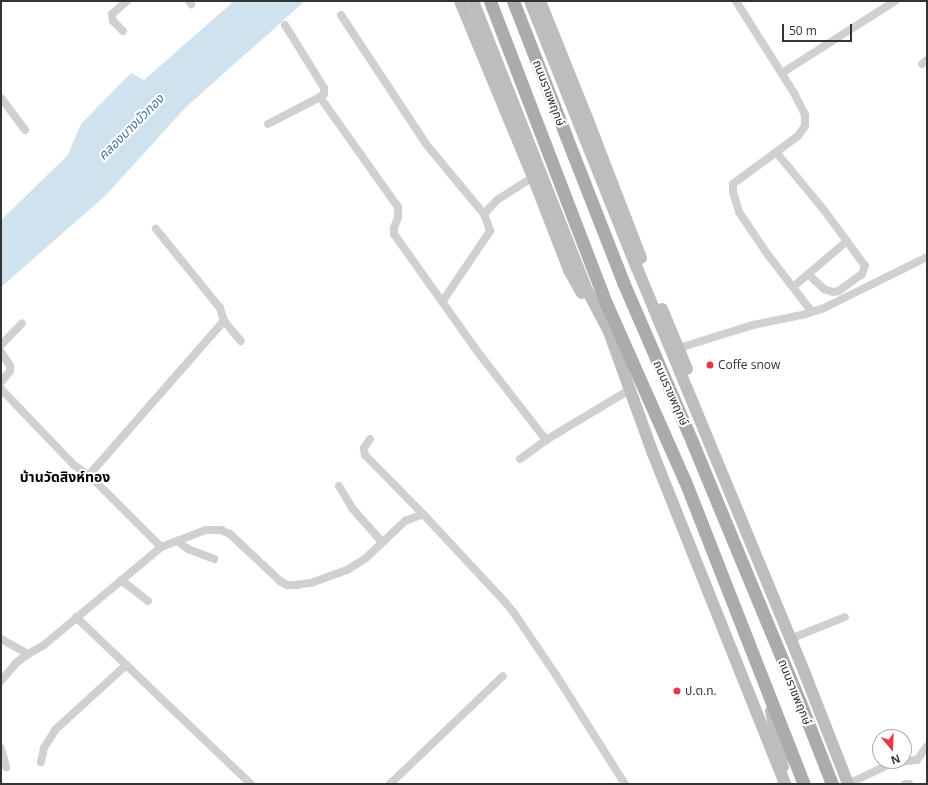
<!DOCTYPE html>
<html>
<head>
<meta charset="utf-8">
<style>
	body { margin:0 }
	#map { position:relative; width:928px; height:785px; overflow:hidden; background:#fff; font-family:"Open Sans","Noto Sans Thai",sans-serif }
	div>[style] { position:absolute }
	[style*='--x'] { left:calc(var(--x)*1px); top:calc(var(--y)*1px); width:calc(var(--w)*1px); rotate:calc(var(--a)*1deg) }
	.water>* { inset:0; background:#cfe2ee }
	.street>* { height:8px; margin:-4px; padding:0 4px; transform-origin:4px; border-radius:4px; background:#d0d0d0 }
	.secondary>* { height:12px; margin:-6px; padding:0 6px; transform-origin:6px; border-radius:6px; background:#bdbdbd }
	.primary>* { height:13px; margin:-6.5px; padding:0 6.5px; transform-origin:6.5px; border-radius:6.5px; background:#ababab }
	.dots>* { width:11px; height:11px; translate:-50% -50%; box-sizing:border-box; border:2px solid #fff; border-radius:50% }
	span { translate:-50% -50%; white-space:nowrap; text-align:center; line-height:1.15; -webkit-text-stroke:4px #fff; paint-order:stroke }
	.street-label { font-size:12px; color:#333 }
	.poi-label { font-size:12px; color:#333 }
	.left { translate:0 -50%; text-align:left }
	.water-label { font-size:13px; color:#3f7597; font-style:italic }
	.quarter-label { font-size:14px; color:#000; font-weight:700 }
	.frame { position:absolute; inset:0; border:2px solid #333; pointer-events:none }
	.north { position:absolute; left:872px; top:729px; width:40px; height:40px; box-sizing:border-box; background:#fff; border:1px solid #adadad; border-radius:50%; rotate:161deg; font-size:11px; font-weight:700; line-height:16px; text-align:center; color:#333 }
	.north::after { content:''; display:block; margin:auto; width:14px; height:18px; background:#e63946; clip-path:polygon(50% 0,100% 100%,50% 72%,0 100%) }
	.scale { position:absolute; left:782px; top:24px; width:70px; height:18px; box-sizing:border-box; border:2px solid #333; border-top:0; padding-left:5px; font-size:12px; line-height:14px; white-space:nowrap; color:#333; -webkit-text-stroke:3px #fff; paint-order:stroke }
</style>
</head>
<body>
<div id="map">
	<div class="water">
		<i style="clip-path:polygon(234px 1px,305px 1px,187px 106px,105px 196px,1px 287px,1px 220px,68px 155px,81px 124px,131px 73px,144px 80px)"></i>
	</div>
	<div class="street">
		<i style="--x:189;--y:1;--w:4;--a:56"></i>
		<i style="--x:736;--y:1;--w:109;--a:57.8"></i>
		<i style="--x:794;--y:93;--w:25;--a:63"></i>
		<i style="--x:805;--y:115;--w:11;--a:90"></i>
		<i style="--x:805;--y:126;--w:12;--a:125"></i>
		<i style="--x:798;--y:136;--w:81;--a:143.6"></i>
		<i style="--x:733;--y:184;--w:8;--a:90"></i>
		<i style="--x:733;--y:192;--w:21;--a:73"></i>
		<i style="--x:739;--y:212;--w:52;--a:56"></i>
		<i style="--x:768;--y:255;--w:72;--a:52.3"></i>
		<i style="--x:341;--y:15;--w:154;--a:56.6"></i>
		<i style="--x:426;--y:144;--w:91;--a:50.4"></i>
		<i style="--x:285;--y:25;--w:74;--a:58.2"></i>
		<i style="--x:324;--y:88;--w:6;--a:90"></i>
		<i style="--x:324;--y:94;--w:5;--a:143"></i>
		<i style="--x:320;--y:97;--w:135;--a:54.7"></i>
		<i style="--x:398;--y:207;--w:10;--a:90"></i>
		<i style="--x:398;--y:217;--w:12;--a:110"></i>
		<i style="--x:394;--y:228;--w:6;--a:90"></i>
		<i style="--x:394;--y:234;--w:143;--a:54.6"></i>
		<i style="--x:477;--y:351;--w:113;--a:52.2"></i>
		<i style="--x:546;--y:440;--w:99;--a:-31"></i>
		<i style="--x:123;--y:31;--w:14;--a:-135"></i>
		<i style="--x:113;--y:21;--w:7;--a:-98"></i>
		<i style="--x:112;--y:14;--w:20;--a:-41"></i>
		<i style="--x:922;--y:64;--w:6;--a:-39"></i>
		<i style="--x:782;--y:73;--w:134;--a:-32.5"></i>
		<i style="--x:1;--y:98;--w:40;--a:53"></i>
		<i style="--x:268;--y:124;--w:59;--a:-27.4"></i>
		<i style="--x:776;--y:152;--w:75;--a:50.4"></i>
		<i style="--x:824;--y:210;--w:69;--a:53.8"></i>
		<i style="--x:865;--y:266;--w:9;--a:111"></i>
		<i style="--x:862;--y:274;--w:29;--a:144"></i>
		<i style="--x:839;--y:291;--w:6;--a:171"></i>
		<i style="--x:833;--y:292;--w:9;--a:-162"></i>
		<i style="--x:824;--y:289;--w:22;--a:-137"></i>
		<i style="--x:793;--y:287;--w:71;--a:-40.4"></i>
		<i style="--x:442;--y:302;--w:86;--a:-55.9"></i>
		<i style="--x:490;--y:231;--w:18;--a:-109"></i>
		<i style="--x:484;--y:214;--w:19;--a:-47"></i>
		<i style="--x:497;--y:200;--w:43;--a:-32.6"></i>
		<i style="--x:224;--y:321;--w:26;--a:50"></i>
		<i style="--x:1;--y:345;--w:30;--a:-46"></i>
		<i style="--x:679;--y:348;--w:77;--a:-17.3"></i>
		<i style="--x:753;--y:325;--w:54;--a:-11.7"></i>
		<i style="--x:806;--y:314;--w:19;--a:-18"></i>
		<i style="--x:824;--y:308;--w:115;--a:-26.3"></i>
		<i style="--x:1;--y:352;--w:17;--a:57"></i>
		<i style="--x:10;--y:366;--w:5;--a:90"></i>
		<i style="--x:10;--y:371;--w:14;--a:129"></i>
		<i style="--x:1;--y:389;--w:105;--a:46.2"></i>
		<i style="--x:74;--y:465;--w:18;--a:34"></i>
		<i style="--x:89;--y:475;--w:102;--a:45"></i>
		<i style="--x:370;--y:439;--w:11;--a:124"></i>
		<i style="--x:364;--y:448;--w:7;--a:82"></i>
		<i style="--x:365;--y:455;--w:83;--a:45.5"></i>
		<i style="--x:520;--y:459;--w:32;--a:-36"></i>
		<i style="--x:89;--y:475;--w:205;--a:-48.8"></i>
		<i style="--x:224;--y:321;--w:14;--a:-107"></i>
		<i style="--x:220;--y:308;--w:102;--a:-129"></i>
		<i style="--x:339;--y:486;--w:26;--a:59"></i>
		<i style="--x:352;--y:508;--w:45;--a:48.6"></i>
		<i style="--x:177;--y:541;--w:14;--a:36"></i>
		<i style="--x:188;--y:549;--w:28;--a:21"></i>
		<i style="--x:121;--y:580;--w:34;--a:38"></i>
		<i style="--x:76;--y:617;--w:242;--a:43.7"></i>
		<i style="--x:1;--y:639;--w:31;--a:29"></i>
		<i style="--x:790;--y:639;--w:59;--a:-21.8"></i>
		<i style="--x:1;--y:681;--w:23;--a:-50"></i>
		<i style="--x:16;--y:663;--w:15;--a:-37"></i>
		<i style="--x:28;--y:654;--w:18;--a:-29"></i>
		<i style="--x:44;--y:645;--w:153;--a:-39.9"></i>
		<i style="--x:161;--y:547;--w:17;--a:-21"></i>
		<i style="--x:177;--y:541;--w:31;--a:-21"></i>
		<i style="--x:206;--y:530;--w:15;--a:0"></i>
		<i style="--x:221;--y:530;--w:10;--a:24"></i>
		<i style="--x:230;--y:534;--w:69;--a:43.2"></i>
		<i style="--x:280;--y:581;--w:8;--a:30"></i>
		<i style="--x:287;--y:585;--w:9;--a:0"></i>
		<i style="--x:296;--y:585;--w:15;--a:-8"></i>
		<i style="--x:311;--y:583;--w:38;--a:-20"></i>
		<i style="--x:347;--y:570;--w:22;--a:-32"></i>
		<i style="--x:366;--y:558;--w:54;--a:-43.5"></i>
		<i style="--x:405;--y:521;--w:19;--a:-21"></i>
		<i style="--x:423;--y:514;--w:119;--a:47"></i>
		<i style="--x:504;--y:601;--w:16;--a:50"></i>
		<i style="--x:514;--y:613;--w:75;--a:55.9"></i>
		<i style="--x:556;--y:675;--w:129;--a:57.7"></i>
		<i style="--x:1;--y:748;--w:20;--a:75"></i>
		<i style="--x:41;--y:762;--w:14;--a:-78"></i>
		<i style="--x:44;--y:748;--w:22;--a:-58"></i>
		<i style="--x:56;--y:729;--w:95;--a:-42.4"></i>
		<i style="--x:390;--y:784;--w:156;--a:-43.7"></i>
		<i style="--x:848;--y:784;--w:49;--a:-25.5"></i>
		<i style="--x:892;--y:763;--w:25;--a:-7"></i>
		<i style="--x:917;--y:760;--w:17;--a:-54"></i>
		<i style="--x:905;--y:784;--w:4;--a:0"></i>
	</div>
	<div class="secondary">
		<i style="--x:460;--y:1;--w:191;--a:67.5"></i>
		<i style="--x:533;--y:177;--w:100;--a:68.8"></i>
		<i style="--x:569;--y:270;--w:26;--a:61"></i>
		<i style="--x:473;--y:1;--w:306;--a:68.5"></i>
		<i style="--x:585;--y:286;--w:52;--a:62.4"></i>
		<i style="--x:609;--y:332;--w:127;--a:70.1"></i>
		<i style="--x:652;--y:451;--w:359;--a:68.2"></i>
		<i style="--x:530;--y:1;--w:288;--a:68.2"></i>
		<i style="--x:637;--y:268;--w:439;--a:67.5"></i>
		<i style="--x:805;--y:674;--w:118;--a:68.6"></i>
		<i style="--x:540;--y:1;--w:126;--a:68.1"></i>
		<i style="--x:587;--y:118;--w:150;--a:68.9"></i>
		<i style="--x:662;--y:309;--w:65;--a:67.4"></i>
		<i style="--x:771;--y:711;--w:57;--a:77.9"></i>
	</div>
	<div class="primary">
		<i style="--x:490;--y:1;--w:324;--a:69"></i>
		<i style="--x:606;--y:303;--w:195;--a:66.1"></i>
		<i style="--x:685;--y:481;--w:326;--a:68.6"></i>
		<i style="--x:513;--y:1;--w:302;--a:68.6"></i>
		<i style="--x:623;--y:282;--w:176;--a:66.6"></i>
		<i style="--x:693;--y:444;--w:288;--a:67.5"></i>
		<i style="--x:803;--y:710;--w:79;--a:68.6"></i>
	</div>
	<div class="dots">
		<i style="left:710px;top:365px;background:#e63946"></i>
		<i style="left:677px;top:691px;background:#e63946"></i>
	</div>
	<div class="street-label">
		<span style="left:549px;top:93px;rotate:69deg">ถนนราชพฤกษ์</span>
		<span style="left:671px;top:393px;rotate:66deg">ถนนราชพฤกษ์</span>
		<span style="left:795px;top:692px;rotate:68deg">ถนนราชพฤกษ์</span>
	</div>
	<div class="poi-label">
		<span class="left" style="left:718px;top:365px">Coffe snow</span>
		<span class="left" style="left:685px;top:691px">ป.ต.ท.</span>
	</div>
	<div class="water-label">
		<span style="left:131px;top:127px;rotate:-45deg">คลองบางบัวทอง</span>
	</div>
	<div class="quarter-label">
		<span style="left:65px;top:477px">บ้านวัดสิงห์ทอง</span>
	</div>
	<div class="frame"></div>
	<div class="north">N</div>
	<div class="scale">50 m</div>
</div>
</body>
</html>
